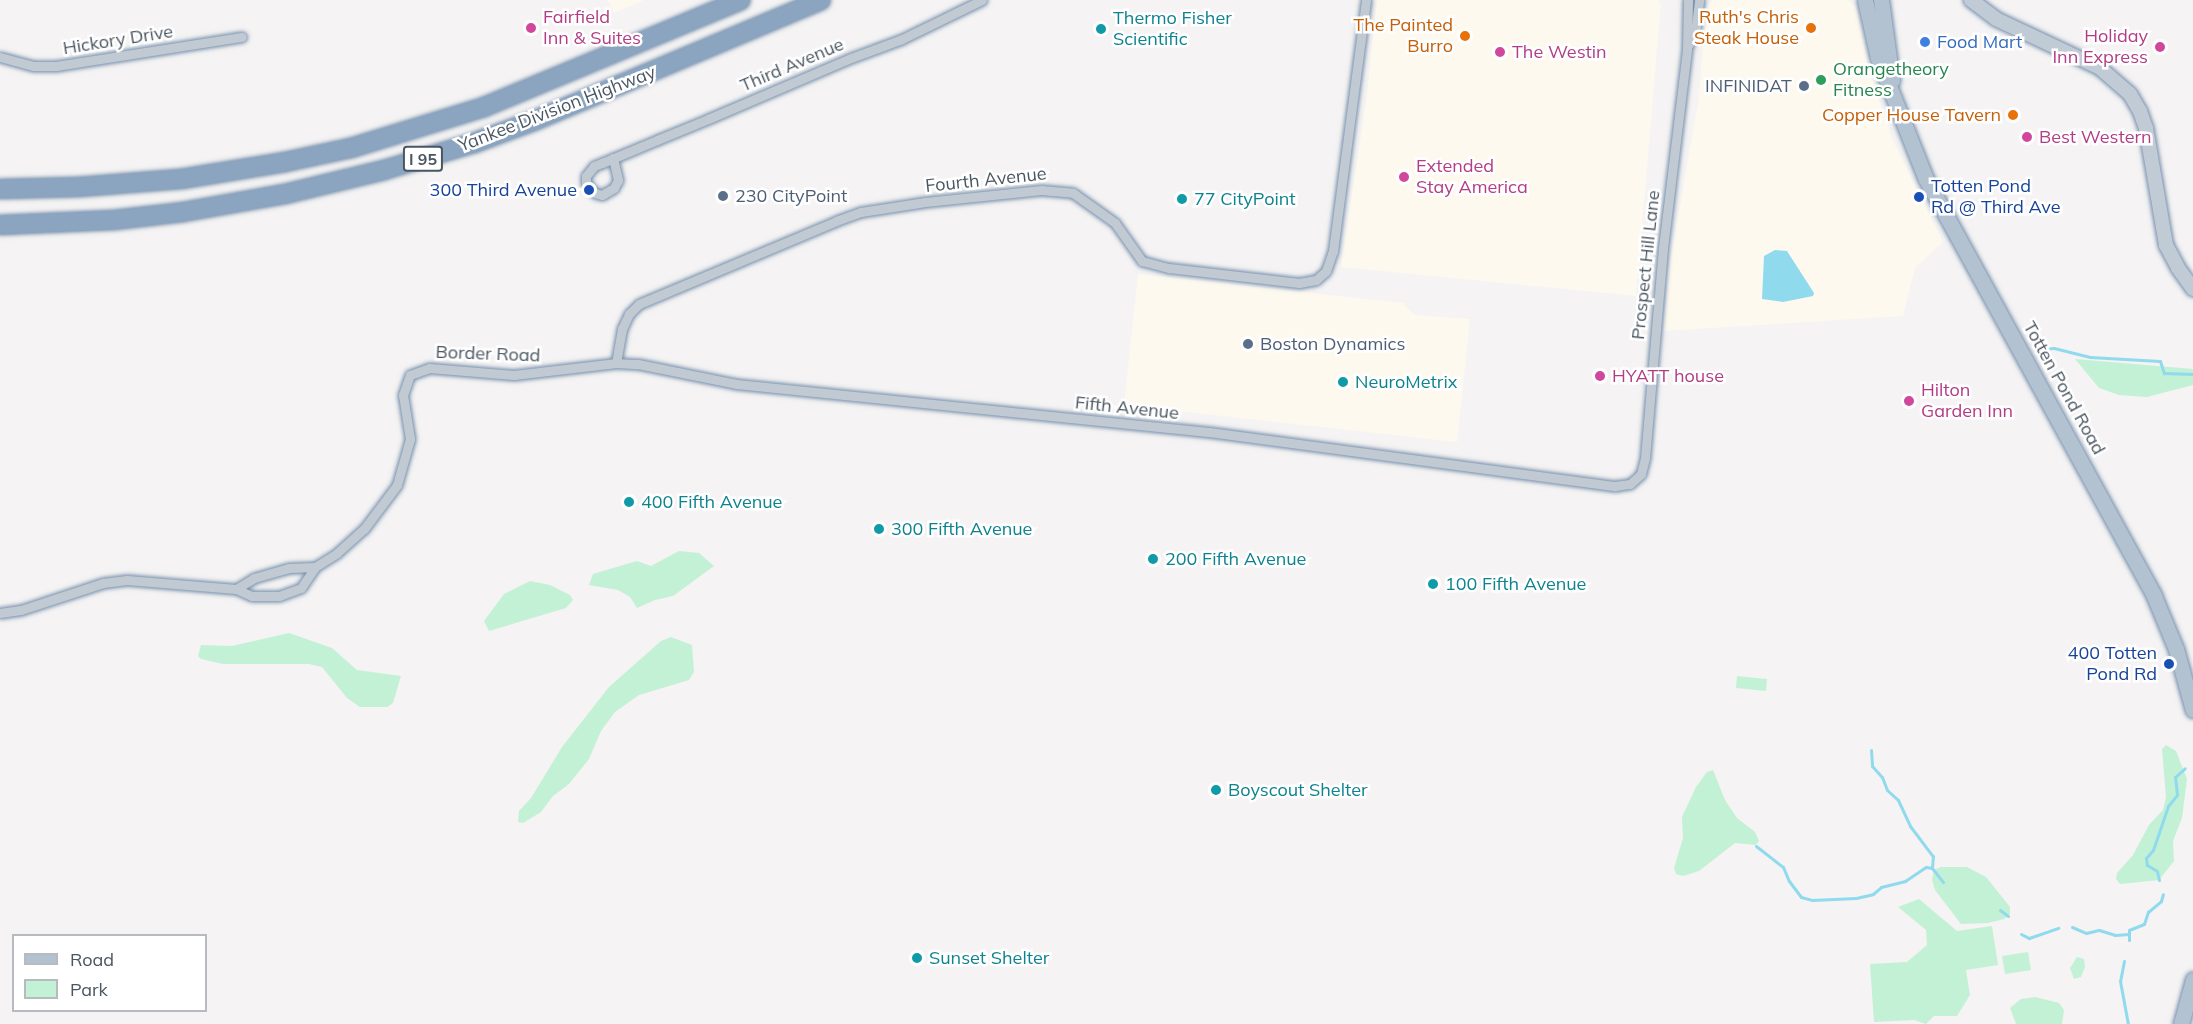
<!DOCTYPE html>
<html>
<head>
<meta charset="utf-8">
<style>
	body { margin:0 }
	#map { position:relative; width:2193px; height:1024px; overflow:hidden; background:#f5f3f3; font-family:Mulish,sans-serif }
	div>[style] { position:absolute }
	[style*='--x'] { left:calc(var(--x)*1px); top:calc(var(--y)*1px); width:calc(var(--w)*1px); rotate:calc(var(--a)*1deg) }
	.commercial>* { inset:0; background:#fdf9ef }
	.green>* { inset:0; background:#c3f1d5 }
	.water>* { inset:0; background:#90daee }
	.stream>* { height:3px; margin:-1.5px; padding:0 1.5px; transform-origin:1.5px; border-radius:1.5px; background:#90daee }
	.roads { filter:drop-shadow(0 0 2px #7690ad) drop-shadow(0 0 2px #7690ad) }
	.street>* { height:9px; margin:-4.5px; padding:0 4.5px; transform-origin:4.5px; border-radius:4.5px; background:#c1cad2 }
	.secondary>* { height:14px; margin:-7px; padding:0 7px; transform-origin:7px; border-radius:7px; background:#c1cbd6 }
	.primary>* { height:15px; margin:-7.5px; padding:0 7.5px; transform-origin:7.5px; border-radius:7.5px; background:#b3c2d1 }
	.highway>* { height:18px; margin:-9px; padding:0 9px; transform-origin:9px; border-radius:9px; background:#8ba5c1 }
	.dots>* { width:16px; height:16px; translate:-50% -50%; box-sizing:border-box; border:3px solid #fff; border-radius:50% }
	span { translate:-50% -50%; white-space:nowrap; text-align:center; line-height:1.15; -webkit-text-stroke:5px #fff; paint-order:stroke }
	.shield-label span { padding:2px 4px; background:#fff; border:2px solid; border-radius:4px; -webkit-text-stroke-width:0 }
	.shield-label { font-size:16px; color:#4a5661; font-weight:700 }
	.hotel-label { font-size:18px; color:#b23c85 }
	.left { translate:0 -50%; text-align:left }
	.right { translate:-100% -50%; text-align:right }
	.food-label { font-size:18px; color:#c56008 }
	.culture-label { font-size:18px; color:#0d838f }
	.street-label { font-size:18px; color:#4a5661 }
	.shop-label { font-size:18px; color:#366cbe }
	.leisure-label { font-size:18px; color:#27864d }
	.service-label { font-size:18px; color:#4e5e75 }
	.transit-label { font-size:18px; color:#164399 }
	.legend { position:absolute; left:12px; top:934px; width:195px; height:78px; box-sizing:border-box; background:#fff; border:2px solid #b7bbc0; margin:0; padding:8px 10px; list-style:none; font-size:18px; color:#4a5661 }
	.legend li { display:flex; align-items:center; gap:12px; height:30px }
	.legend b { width:30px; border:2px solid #b7bbc0 }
</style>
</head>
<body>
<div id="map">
	<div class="commercial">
		<i style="clip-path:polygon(608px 0,644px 0,614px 13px)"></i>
		<i style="clip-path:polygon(1377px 0,1658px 0,1661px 4px,1636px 296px,1341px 267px,1367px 95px)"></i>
		<i style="clip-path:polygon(1713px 0,1848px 0,1856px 7px,1869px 69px,1892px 139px,1943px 242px,1915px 268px,1903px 316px,1663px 331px,1668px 274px,1698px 103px,1707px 6px)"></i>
		<i style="clip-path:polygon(1138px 274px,1403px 303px,1415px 315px,1470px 319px,1457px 442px,1124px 405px)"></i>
	</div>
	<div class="green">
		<i style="clip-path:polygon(2075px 359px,2193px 369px,2193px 385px,2147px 397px,2119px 395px,2099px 388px)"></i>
		<i style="clip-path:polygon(679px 551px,699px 553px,714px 566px,673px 596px,655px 600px,637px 608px,630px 597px,618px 590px,589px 585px,593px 574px,637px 561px,651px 566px)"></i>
		<i style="clip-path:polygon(530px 581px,550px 585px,570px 595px,573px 600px,566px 608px,489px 631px,484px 621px,504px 594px)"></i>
		<i style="clip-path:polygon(289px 633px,332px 648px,357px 670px,401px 676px,393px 703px,387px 707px,360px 707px,347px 698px,322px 667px,309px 664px,223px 664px,201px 659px,198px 656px,201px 645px,232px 646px)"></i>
		<i style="clip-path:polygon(671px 637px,692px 645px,694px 672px,689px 680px,639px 695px,615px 712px,601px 731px,589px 759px,569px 784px,553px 796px,541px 812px,523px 823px,518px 822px,519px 811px,531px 798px,562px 747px,609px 687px,661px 641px)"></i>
		<i style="clip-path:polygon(1737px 676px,1767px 679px,1766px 691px,1736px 688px)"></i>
		<i style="clip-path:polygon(2166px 745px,2176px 751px,2187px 779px,2182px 818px,2173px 841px,2174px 861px,2159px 880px,2120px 884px,2116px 879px,2117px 873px,2133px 855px,2149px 825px,2163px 810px,2166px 797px,2162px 749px)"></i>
		<i style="clip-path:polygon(1713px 770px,1725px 800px,1737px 818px,1755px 832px,1759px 841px,1756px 845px,1735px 843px,1699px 871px,1683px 876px,1676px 874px,1674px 868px,1683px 838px,1682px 817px,1696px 787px,1707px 772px)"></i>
		<i style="clip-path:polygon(1941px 867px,1967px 867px,1986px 877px,2010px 907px,2010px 914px,2004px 919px,1988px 923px,1961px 924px,1935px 890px,1932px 880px,1934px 870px)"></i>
		<i style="clip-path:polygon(1919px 899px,1957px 931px,1992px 926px,1998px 965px,1966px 970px,1970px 995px,1957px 1016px,1934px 1016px,1926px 1024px,1914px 1020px,1874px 1022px,1870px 964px,1907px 962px,1927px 945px,1926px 930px,1898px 907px)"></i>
		<i style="clip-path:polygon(2028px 952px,2031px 970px,2005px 974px,2002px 956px)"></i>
		<i style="clip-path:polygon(2077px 957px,2084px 959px,2085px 967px,2081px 977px,2074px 979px,2070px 968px)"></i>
		<i style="clip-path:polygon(2035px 997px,2059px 1003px,2064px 1010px,2062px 1024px,2016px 1024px,2010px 1008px,2021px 999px)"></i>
	</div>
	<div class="water">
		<i style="clip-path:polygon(1775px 250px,1787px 251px,1814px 293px,1813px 296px,1783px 302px,1762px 299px,1764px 256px)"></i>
	</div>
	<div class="stream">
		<i style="--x:2037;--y:349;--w:17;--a:-3"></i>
		<i style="--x:2054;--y:348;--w:37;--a:14"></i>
		<i style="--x:2090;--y:357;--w:70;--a:3.3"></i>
		<i style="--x:2160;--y:361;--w:13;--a:72"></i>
		<i style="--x:2164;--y:373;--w:29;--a:2"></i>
		<i style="--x:1871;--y:750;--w:16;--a:86"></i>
		<i style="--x:1872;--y:766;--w:15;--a:48"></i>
		<i style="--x:1882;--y:777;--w:14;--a:69"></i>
		<i style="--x:1887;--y:790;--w:15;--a:42"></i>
		<i style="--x:1898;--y:800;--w:29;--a:65"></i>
		<i style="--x:1910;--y:826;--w:38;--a:53"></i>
		<i style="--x:1933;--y:856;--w:12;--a:95"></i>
		<i style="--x:1756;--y:846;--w:34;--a:38"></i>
		<i style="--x:1783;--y:867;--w:15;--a:67"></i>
		<i style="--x:1789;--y:881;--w:20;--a:53"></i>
		<i style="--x:1801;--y:897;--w:11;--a:15"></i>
		<i style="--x:1812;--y:900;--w:44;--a:-2.6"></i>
		<i style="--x:1856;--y:898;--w:17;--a:-13"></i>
		<i style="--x:1873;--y:894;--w:11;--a:-41"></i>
		<i style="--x:1881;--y:887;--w:25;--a:-14"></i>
		<i style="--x:1905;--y:881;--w:25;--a:-34"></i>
		<i style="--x:1926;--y:867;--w:6;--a:9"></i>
		<i style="--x:1932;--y:868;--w:18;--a:52"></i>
		<i style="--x:2159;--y:880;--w:9;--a:-103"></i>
		<i style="--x:2157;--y:871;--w:12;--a:-149"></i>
		<i style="--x:2147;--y:865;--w:7;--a:-98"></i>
		<i style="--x:2146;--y:858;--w:11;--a:-49"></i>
		<i style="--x:2153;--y:850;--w:46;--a:-71.2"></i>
		<i style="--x:2168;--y:806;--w:14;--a:-51"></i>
		<i style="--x:2177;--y:795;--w:18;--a:-96"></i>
		<i style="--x:2175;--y:777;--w:13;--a:-42"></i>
		<i style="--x:2000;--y:910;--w:10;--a:37"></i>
		<i style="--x:2072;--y:927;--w:15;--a:23"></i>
		<i style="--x:2086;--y:933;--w:13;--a:-13"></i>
		<i style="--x:2099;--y:930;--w:17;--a:17"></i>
		<i style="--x:2115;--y:935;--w:14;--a:-4"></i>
		<i style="--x:2021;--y:934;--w:9;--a:27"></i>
		<i style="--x:2029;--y:938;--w:31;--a:-19"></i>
		<i style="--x:2129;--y:940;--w:10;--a:-90"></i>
		<i style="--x:2129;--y:930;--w:16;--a:-22"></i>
		<i style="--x:2144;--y:924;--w:13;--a:-72"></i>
		<i style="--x:2148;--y:912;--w:17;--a:-40"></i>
		<i style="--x:2161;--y:901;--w:7;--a:-74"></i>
		<i style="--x:2124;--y:961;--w:20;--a:101"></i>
		<i style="--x:2120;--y:981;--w:44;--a:79.5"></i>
	</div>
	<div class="roads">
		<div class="street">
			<i style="--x:1689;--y:44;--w:19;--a:-69"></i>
			<i style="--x:1696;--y:26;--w:26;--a:-83"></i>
			<i style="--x:0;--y:57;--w:35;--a:15"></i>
			<i style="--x:34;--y:66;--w:22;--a:0"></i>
			<i style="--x:56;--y:66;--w:188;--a:-8.9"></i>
			<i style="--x:613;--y:158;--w:23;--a:77"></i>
			<i style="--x:618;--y:180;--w:9;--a:117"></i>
			<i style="--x:614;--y:188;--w:14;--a:150"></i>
			<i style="--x:602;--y:195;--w:7;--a:-164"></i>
			<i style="--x:595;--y:193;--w:13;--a:-132"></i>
			<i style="--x:586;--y:183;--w:7;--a:-90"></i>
			<i style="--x:586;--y:176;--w:13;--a:-51"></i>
			<i style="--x:594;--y:166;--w:9;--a:-21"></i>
			<i style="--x:602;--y:163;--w:60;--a:-22.7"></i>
			<i style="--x:657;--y:140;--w:55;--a:-22.4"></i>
			<i style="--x:708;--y:119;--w:155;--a:-23.1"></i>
			<i style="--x:851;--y:58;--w:54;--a:-20.4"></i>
			<i style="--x:902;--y:39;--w:89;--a:-26"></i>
			<i style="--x:616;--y:363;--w:35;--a:-80"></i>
			<i style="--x:622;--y:329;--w:17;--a:-65"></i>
			<i style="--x:629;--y:314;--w:14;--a:-45"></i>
			<i style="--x:639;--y:304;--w:214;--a:-22.8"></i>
			<i style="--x:836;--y:221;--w:27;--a:-20"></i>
			<i style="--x:861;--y:212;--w:65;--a:-8.9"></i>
			<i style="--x:925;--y:202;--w:117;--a:-5.9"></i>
			<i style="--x:1041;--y:190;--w:32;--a:5"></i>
			<i style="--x:1073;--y:193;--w:52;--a:35.5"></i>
			<i style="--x:1115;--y:223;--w:47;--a:54.6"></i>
			<i style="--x:1142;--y:261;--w:28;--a:15"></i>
			<i style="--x:1169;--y:268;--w:131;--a:6.6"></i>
			<i style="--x:1299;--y:283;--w:17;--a:-10"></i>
			<i style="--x:1316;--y:280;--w:13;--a:-42"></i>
			<i style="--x:1326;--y:271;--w:21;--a:-71"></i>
			<i style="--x:1333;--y:251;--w:253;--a:-82.5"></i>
			<i style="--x:236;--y:589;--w:21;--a:-31"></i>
			<i style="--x:254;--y:578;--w:36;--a:-16"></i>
			<i style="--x:289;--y:568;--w:26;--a:-2"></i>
			<i style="--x:0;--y:613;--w:21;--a:-8"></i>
			<i style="--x:21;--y:610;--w:86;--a:-18.2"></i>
			<i style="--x:103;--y:583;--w:24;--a:-7"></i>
			<i style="--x:127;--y:580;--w:109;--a:4.7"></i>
			<i style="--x:236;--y:589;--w:17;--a:24"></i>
			<i style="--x:252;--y:596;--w:27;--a:0"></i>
			<i style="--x:279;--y:596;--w:23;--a:-20"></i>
			<i style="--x:301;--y:588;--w:25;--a:-56"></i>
			<i style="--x:315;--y:567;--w:26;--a:-32"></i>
			<i style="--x:337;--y:553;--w:36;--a:-42"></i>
			<i style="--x:364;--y:529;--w:55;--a:-53.1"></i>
			<i style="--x:397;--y:485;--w:48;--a:-74.2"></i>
			<i style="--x:410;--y:439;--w:45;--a:-99"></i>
			<i style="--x:403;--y:395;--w:21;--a:-71"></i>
			<i style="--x:410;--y:375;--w:20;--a:-20"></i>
			<i style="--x:429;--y:368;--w:85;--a:4.7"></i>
			<i style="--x:514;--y:375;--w:103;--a:-6.7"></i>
			<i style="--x:616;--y:363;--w:22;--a:3"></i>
			<i style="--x:638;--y:364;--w:100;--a:11.5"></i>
			<i style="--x:736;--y:384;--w:475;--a:5.8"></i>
			<i style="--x:1209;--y:432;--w:410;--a:7.6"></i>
			<i style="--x:1615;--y:486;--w:15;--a:-8"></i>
			<i style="--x:1630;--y:484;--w:15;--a:-42"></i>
			<i style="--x:1641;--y:474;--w:16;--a:-76"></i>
			<i style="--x:1645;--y:458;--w:211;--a:-85.1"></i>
			<i style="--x:1663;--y:248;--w:200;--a:-83.1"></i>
			<i style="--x:1687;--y:49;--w:49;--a:-88.8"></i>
		</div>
		<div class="secondary">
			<i style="--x:1971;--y:0;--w:31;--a:37"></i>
			<i style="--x:1996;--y:19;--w:115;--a:25.2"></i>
			<i style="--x:2100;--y:68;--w:40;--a:41"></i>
			<i style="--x:2130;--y:94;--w:20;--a:60"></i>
			<i style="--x:2140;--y:111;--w:18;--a:71"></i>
			<i style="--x:2146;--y:128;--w:119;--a:80.3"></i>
			<i style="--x:2166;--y:245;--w:26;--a:62"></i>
			<i style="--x:2178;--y:268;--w:26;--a:54"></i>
		</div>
		<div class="primary">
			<i style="--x:1865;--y:0;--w:59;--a:77.4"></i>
			<i style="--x:1878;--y:58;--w:130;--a:68.4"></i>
			<i style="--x:1926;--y:179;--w:475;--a:61.3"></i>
			<i style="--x:2154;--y:596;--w:57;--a:67.5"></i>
			<i style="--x:2176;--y:649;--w:63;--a:74.4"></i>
			<i style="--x:1881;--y:0;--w:81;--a:82.2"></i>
			<i style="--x:2181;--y:1024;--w:46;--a:-74.7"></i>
		</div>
		<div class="highway">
			<i style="--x:0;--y:189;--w:78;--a:-1.5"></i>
			<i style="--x:78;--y:187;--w:103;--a:-4.4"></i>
			<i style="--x:181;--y:179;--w:105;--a:-9.3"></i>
			<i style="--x:285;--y:162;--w:67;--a:-12"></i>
			<i style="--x:351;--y:148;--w:139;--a:-17.1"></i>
			<i style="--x:484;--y:107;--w:278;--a:-22.6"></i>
			<i style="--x:0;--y:225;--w:114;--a:-2.5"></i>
			<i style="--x:114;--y:220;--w:69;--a:-6.6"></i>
			<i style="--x:183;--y:212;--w:104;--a:-10"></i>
			<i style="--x:285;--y:194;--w:102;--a:-13.6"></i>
			<i style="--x:384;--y:170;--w:94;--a:-16.7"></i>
			<i style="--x:474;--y:143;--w:66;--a:-20.4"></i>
			<i style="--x:536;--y:120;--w:309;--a:-22.8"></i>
		</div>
	</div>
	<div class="dots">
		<i style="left:531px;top:28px;background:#d1479c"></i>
		<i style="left:1811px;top:28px;background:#e8710a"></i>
		<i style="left:1101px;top:29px;background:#0f9aa8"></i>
		<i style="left:1465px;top:36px;background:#e8710a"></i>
		<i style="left:1925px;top:42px;background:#3f7fe0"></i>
		<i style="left:2160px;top:47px;background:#d1479c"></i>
		<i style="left:1500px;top:52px;background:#d1479c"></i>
		<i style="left:1821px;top:80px;background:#2e9e5b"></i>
		<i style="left:1804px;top:86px;background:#5c6f8a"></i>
		<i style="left:2013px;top:115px;background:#e8710a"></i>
		<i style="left:2027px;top:137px;background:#d1479c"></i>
		<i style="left:1404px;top:177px;background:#d1479c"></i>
		<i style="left:589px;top:190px;background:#1a4fb4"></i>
		<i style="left:723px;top:196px;background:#5c6f8a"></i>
		<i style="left:1919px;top:197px;background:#1a4fb4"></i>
		<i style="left:1182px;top:199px;background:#0f9aa8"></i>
		<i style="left:1248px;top:344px;background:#5c6f8a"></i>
		<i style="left:1600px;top:376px;background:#d1479c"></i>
		<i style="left:1343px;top:382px;background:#0f9aa8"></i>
		<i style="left:1909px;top:401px;background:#d1479c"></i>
		<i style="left:629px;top:502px;background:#0f9aa8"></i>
		<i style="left:879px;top:529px;background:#0f9aa8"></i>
		<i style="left:1153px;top:559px;background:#0f9aa8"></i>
		<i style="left:1433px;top:584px;background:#0f9aa8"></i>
		<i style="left:2169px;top:664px;background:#1a4fb4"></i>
		<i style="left:1216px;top:790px;background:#0f9aa8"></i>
		<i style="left:917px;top:958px;background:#0f9aa8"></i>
	</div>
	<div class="shield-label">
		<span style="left:423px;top:159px">I 95</span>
	</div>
	<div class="hotel-label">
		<span class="left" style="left:543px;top:28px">Fairfield<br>Inn &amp; Suites</span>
		<span class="right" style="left:2148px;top:47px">Holiday<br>Inn Express</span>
		<span class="left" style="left:1512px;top:52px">The Westin</span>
		<span class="left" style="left:2039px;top:137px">Best Western</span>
		<span class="left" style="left:1416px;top:177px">Extended<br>Stay America</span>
		<span class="left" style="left:1612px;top:376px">HYATT house</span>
		<span class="left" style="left:1921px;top:401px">Hilton<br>Garden Inn</span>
	</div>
	<div class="food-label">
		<span class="right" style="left:1799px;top:28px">Ruth's Chris<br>Steak House</span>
		<span class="right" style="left:1453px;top:36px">The Painted<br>Burro</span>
		<span class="right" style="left:2001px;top:115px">Copper House Tavern</span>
	</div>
	<div class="culture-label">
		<span class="left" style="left:1113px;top:29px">Thermo Fisher<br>Scientific</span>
		<span class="left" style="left:1194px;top:199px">77 CityPoint</span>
		<span class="left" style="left:1355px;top:382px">NeuroMetrix</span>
		<span class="left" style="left:641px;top:502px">400 Fifth Avenue</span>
		<span class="left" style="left:891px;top:529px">300 Fifth Avenue</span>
		<span class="left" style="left:1165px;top:559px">200 Fifth Avenue</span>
		<span class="left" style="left:1445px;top:584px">100 Fifth Avenue</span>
		<span class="left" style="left:1228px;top:790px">Boyscout Shelter</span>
		<span class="left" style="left:929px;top:958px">Sunset Shelter</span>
	</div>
	<div class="street-label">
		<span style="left:118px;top:40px;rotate:-9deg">Hickory Drive</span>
		<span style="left:792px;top:65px;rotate:-23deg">Third Avenue</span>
		<span style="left:557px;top:109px;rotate:-21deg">Yankee Division Highway</span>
		<span style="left:986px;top:180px;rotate:-6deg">Fourth Avenue</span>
		<span style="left:1646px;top:265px;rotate:-84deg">Prospect Hill Lane</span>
		<span style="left:488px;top:354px;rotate:2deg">Border Road</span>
		<span style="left:2064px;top:388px;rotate:61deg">Totten Pond Road</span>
		<span style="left:1127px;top:408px;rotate:6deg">Fifth Avenue</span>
	</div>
	<div class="shop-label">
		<span class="left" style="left:1937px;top:42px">Food Mart</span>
	</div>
	<div class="leisure-label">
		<span class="left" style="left:1833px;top:80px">Orangetheory<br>Fitness</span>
	</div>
	<div class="service-label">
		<span class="right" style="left:1792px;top:86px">INFINIDAT</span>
		<span class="left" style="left:735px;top:196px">230 CityPoint</span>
		<span class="left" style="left:1260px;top:344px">Boston Dynamics</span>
	</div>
	<div class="transit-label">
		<span class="left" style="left:1931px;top:197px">Totten Pond<br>Rd @ Third Ave</span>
		<span class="right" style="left:577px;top:190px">300 Third Avenue</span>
		<span class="right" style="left:2157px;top:664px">400 Totten<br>Pond Rd</span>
	</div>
	<ul class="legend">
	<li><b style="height:8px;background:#b3c2d1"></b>Road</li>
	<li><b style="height:16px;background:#c3f1d5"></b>Park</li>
	</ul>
</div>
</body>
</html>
